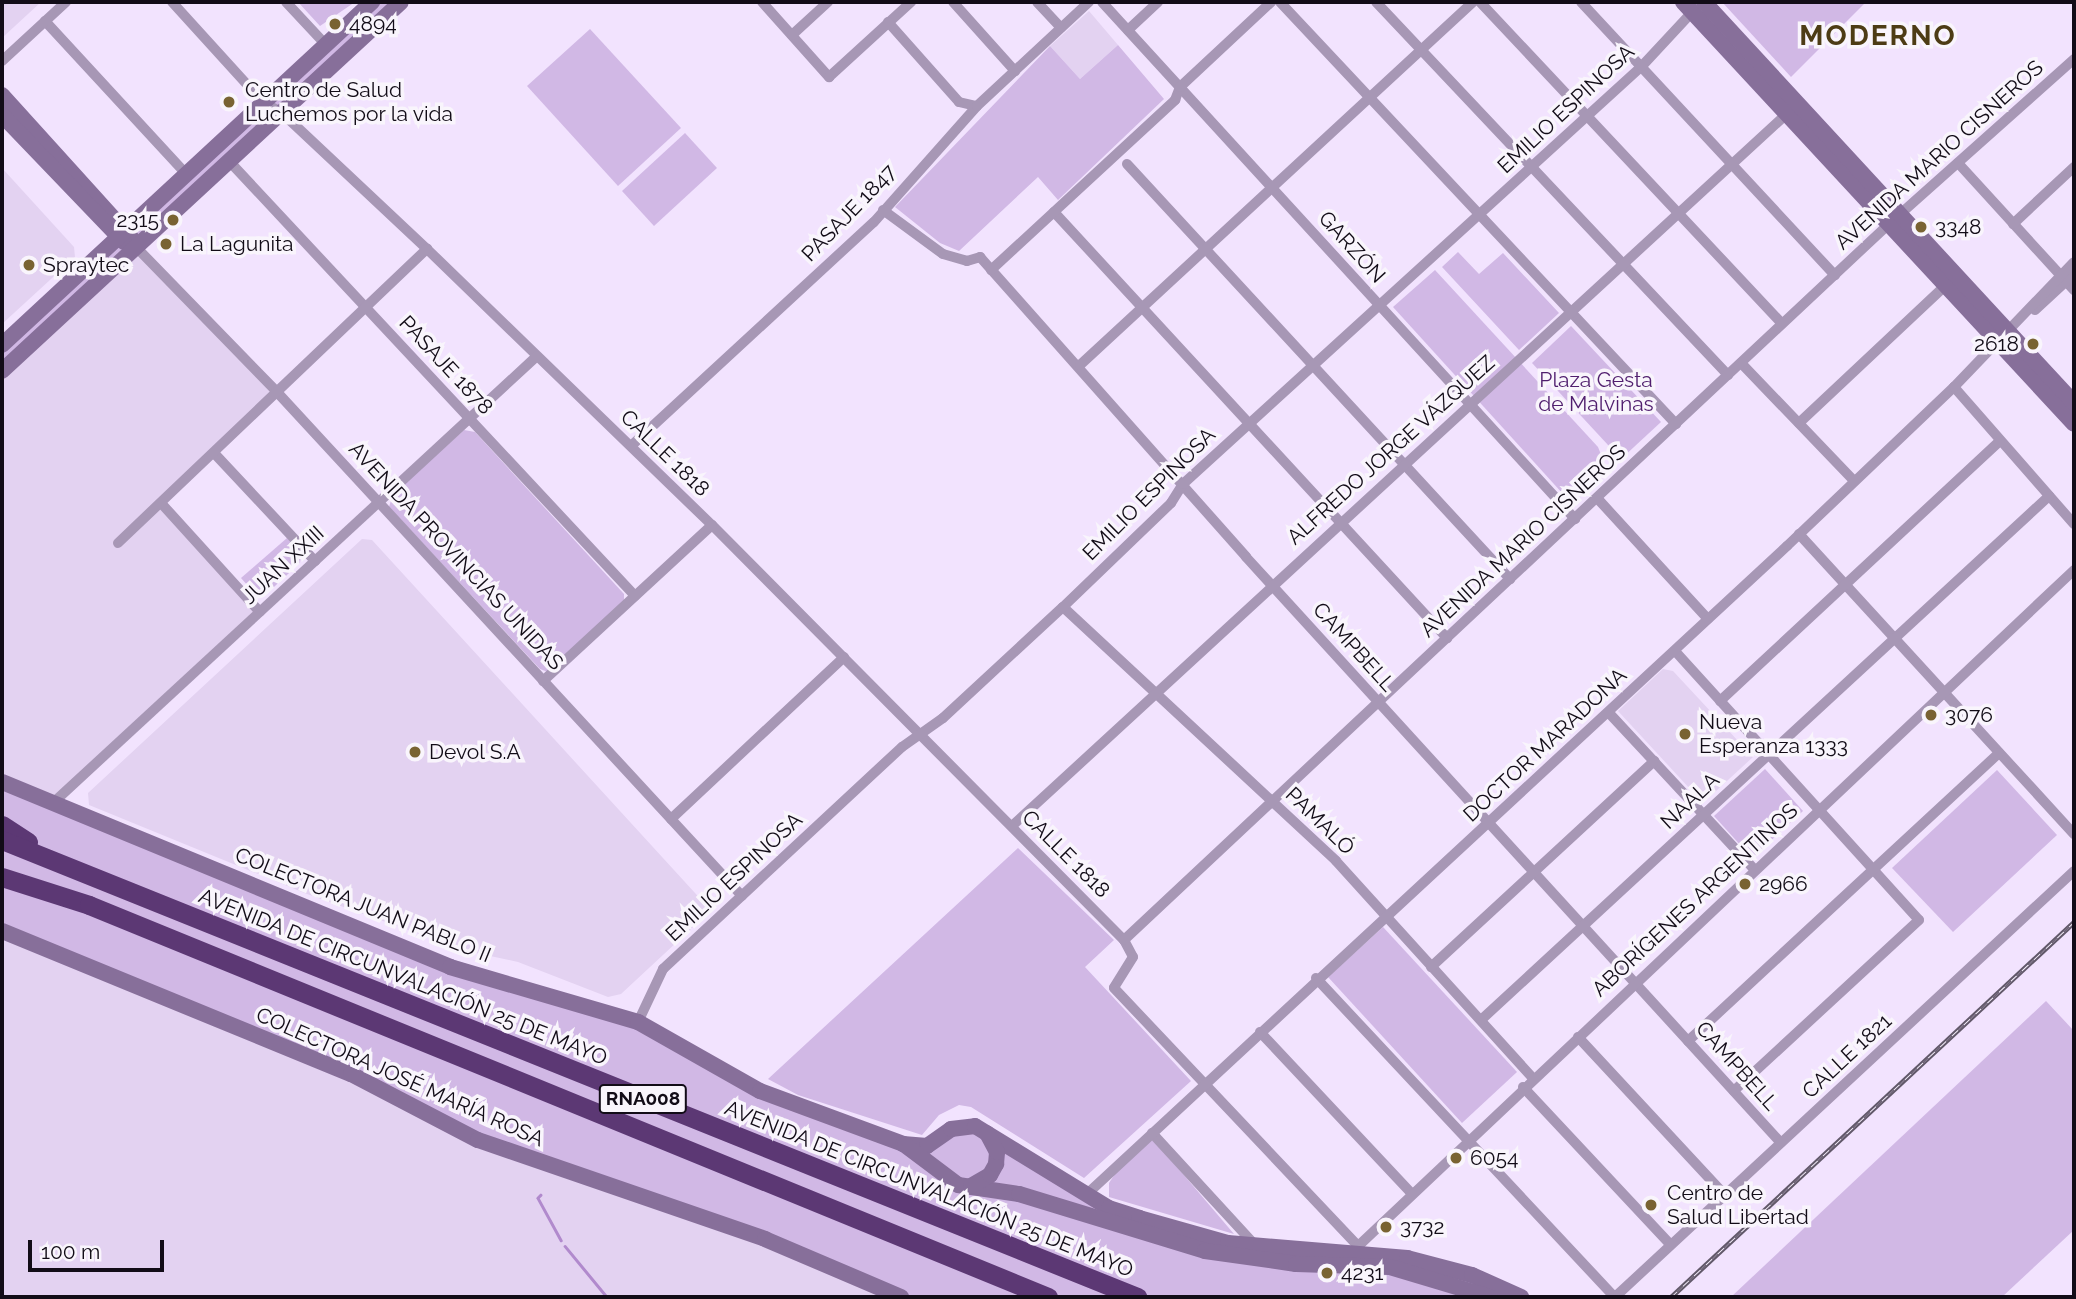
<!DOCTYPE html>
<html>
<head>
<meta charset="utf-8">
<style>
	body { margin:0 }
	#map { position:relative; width:2076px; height:1299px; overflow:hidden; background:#f2e3fe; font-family:Raleway,sans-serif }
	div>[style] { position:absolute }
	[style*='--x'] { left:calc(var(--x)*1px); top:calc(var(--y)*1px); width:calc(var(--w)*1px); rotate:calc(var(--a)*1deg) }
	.built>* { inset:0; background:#e3d2f1 }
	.green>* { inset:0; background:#d1b8e5 }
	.stream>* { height:2.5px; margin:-1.25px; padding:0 1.25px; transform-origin:1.25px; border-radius:1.25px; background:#b18acd }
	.street>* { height:10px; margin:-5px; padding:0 5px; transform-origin:5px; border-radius:5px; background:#a797b5 }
	.secondary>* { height:16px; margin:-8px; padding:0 8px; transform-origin:8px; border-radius:8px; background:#876f9a }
	.highway>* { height:19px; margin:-9.5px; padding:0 9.5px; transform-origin:9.5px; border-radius:9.5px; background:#5c3874 }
	.rail>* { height:5px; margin-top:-2.5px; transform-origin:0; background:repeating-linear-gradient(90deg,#f9f5fc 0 8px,#615869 0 16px); box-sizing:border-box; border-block:2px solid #615869 }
	.dots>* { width:19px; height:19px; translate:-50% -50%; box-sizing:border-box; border:4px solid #f9f5fc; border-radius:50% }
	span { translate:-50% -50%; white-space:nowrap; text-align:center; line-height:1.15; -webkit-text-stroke:7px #f9f5fc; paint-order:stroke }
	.shield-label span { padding:2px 5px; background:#f9f5fc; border:2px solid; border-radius:5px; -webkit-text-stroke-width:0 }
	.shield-label { font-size:19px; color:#120c17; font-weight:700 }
	.poi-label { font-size:21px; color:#120c17 }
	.left { translate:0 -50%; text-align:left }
	.right { translate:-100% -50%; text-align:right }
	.street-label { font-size:21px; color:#120c17 }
	.park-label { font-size:21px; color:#501e6e }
	.district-label { font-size:28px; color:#4d3c15; font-weight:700; letter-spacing:2px }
	.frame { position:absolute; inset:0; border:4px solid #120c17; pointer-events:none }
	.scale { position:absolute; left:28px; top:1240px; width:136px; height:32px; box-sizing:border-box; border:4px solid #120c17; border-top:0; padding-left:9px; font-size:21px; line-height:24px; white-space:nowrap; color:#120c17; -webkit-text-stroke:5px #f9f5fc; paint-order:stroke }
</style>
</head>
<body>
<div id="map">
	<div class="built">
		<i style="clip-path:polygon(2px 2px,41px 2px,2px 38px)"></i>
		<i style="clip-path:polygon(1089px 11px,1118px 45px,1080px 79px,1050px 46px)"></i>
		<i style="clip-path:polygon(2px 168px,74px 247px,75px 257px,2px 324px)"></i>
		<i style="clip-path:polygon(136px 247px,276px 391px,161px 503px,260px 612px,54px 802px,2px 782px,2px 371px)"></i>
		<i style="clip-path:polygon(362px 539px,372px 540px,706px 905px,706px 915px,621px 994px,608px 997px,518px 962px,467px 951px,307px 894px,89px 805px,88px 793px)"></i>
		<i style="clip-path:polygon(1663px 669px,1673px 671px,1753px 757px,1703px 803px,1618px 711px)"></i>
		<i style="clip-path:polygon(2px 932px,901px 1297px,2px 1297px)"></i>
	</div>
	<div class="green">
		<i style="clip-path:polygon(298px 2px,355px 2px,320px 26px)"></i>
		<i style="clip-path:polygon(372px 2px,401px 2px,2px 371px,2px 345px)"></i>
		<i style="clip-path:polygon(1722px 2px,1866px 2px,1791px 77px)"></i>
		<i style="clip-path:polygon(590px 29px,681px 128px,618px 186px,527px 86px)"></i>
		<i style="clip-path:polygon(1118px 45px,1164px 99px,1058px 200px,1038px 177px,959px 251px,940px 243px,895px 207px,1050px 46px,1080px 79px)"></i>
		<i style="clip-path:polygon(685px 133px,717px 168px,654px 226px,622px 191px)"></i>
		<i style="clip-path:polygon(1458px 252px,1479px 274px,1503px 253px,1559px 313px,1519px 350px,1442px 267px)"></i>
		<i style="clip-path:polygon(1435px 270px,1598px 447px,1606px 467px,1576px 497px,1563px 494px,1393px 307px)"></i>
		<i style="clip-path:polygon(1571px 326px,1661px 422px,1621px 459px,1532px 363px)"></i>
		<i style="clip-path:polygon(464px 430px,475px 432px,624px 594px,624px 601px,548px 672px,540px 669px,389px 507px,393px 494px)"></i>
		<i style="clip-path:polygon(287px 538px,301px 553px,300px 563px,263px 597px,256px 595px,241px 578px)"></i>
		<i style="clip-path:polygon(1765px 769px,1803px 811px,1752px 858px,1714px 816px)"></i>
		<i style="clip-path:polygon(1997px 770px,2057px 835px,1953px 932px,1892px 868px)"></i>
		<i style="clip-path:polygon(2px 782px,363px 929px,638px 1022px,760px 1091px,917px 1147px,963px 1125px,1109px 1208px,1198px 1235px,1381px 1254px,1521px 1297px,901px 1297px,434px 1118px,2px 931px)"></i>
		<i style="clip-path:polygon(1018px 848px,1114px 940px,1085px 967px,1191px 1081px,1084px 1178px,971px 1107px,959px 1105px,939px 1115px,922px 1135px,798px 1095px,768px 1079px)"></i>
		<i style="clip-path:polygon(1383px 927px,1517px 1072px,1462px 1123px,1328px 977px)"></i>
		<i style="clip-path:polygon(2046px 1001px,2074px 1031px,2074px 1230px,2002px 1297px,1731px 1297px)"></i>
		<i style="clip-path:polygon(1149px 1141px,1155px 1141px,1234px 1234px,1109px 1197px,1109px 1183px,1117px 1171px)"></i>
	</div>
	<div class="stream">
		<i style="--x:541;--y:1195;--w:4;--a:135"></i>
		<i style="--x:538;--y:1198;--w:48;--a:61.3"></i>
		<i style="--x:565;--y:1246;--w:66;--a:50.5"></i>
	</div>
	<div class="street">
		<i style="--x:172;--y:2;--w:137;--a:47.7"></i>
		<i style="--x:264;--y:103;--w:19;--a:28"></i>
		<i style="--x:281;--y:112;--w:200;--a:43.2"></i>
		<i style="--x:427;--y:249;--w:397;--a:44.1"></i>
		<i style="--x:712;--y:525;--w:585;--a:45.21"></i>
		<i style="--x:1124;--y:940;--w:19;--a:62"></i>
		<i style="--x:1133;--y:957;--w:36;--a:122"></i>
		<i style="--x:1114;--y:988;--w:352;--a:46.6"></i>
		<i style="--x:286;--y:2;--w:59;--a:47.1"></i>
		<i style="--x:762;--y:2;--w:101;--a:48.2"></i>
		<i style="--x:829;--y:77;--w:111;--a:-42.4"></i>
		<i style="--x:953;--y:2;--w:93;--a:48.1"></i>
		<i style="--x:1037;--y:2;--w:35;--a:47"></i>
		<i style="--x:1102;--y:2;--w:701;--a:47.54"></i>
		<i style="--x:1280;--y:2;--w:579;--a:46.82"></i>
		<i style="--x:1376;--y:2;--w:513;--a:46.66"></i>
		<i style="--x:1480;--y:2;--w:441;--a:46.8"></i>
		<i style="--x:1581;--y:2;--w:373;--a:47.1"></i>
		<i style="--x:45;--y:21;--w:208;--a:47.3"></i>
		<i style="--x:888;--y:22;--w:107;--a:48.4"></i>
		<i style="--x:959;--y:102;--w:18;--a:13"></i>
		<i style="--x:1128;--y:30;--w:41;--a:-43"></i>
		<i style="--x:792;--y:35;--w:49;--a:-42.5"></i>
		<i style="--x:2;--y:61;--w:87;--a:-42.7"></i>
		<i style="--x:229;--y:161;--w:595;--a:46.97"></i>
		<i style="--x:1958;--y:163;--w:172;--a:47.6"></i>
		<i style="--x:1127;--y:164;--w:565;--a:47.3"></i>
		<i style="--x:883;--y:210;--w:74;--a:36.3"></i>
		<i style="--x:943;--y:254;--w:25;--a:16"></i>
		<i style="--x:967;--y:261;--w:14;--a:-17"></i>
		<i style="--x:980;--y:257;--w:401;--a:48.4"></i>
		<i style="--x:1246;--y:557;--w:793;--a:47.6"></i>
		<i style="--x:1054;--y:212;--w:580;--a:47.31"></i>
		<i style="--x:2013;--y:224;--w:83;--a:-43.1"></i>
		<i style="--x:136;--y:247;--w:201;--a:45.8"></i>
		<i style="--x:276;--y:391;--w:687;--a:47.3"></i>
		<i style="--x:991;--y:270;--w:251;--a:-42.7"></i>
		<i style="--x:1175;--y:100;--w:14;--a:-69"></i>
		<i style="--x:1180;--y:87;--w:125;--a:-43"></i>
		<i style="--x:2035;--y:310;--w:53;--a:-42.7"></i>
		<i style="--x:1741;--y:363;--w:163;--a:46.2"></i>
		<i style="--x:1080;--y:365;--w:535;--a:-42.73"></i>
		<i style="--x:1954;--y:387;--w:182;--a:48.8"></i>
		<i style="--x:1799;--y:423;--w:206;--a:-43.2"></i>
		<i style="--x:631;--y:446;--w:330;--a:-42.7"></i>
		<i style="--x:874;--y:222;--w:155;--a:-48.4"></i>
		<i style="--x:977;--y:106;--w:153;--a:-42.9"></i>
		<i style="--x:214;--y:453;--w:148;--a:46.9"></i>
		<i style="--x:1597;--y:498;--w:164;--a:47.5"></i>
		<i style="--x:161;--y:503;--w:147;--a:47.8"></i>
		<i style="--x:1799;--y:534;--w:407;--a:47.5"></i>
		<i style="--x:118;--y:543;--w:427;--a:-43.6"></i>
		<i style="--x:1063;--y:607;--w:373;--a:42.9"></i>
		<i style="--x:1336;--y:861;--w:293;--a:47.8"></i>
		<i style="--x:1675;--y:651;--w:363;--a:47.8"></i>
		<i style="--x:1919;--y:920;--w:252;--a:137.3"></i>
		<i style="--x:543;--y:681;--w:230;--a:-42.7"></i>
		<i style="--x:1720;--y:701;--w:382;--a:-42.9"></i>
		<i style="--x:1609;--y:713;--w:214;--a:47.1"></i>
		<i style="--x:54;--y:802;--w:657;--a:-42.72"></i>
		<i style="--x:671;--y:819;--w:237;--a:-43.1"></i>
		<i style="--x:1012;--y:826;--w:1058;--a:-42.59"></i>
		<i style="--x:1124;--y:940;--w:1048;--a:-43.11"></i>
		<i style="--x:1889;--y:224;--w:248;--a:-41.7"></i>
		<i style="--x:1431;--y:967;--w:304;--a:-42.7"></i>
		<i style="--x:1316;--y:978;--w:437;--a:46.9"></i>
		<i style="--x:1481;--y:1020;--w:773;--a:-42.69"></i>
		<i style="--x:638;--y:1022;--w:59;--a:-64.7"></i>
		<i style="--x:663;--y:969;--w:326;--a:-42.9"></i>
		<i style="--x:902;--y:747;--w:50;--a:-35.3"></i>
		<i style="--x:943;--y:718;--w:163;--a:-42.8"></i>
		<i style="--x:1063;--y:607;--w:150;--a:-43.9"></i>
		<i style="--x:1171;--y:503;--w:22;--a:-58"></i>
		<i style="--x:1183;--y:484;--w:621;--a:-42.32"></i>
		<i style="--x:1642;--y:66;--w:78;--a:-47.1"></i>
		<i style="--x:1260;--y:1032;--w:221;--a:46.8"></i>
		<i style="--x:1578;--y:1037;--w:216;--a:47.1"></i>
		<i style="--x:1688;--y:1041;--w:424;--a:-42.8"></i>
		<i style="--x:1523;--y:1087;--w:216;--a:46.9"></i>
		<i style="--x:1152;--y:1133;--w:155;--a:47.4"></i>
		<i style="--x:1087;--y:1194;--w:954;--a:-42.79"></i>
		<i style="--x:1787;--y:546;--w:231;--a:-43.6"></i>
		<i style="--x:1954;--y:387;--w:173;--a:-46.2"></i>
		<i style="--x:1354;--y:1250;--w:990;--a:-43.36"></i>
		<i style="--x:1615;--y:1297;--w:626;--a:-42.86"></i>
	</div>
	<div class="secondary">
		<i style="--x:1683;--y:2;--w:575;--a:47.18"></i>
		<i style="--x:1704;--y:2;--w:546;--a:47.3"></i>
		<i style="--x:2;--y:95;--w:194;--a:47.9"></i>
		<i style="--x:2;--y:115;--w:176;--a:46.2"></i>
		<i style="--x:2;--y:345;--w:505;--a:-42.83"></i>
		<i style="--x:2;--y:371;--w:543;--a:-42.76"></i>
		<i style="--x:2;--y:782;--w:485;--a:22.4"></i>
		<i style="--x:450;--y:967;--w:196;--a:16.3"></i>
		<i style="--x:638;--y:1022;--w:140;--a:29.5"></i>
		<i style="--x:760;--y:1091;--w:153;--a:20.3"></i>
		<i style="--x:903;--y:1144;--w:24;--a:5"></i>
		<i style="--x:927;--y:1146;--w:29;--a:-35"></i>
		<i style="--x:951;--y:1129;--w:24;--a:-7"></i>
		<i style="--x:975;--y:1126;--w:157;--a:31.5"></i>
		<i style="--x:1109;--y:1208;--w:32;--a:18"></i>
		<i style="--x:1139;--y:1218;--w:92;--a:15.7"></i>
		<i style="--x:1228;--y:1243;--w:180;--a:4.8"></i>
		<i style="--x:1407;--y:1258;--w:67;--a:14.7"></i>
		<i style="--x:1472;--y:1275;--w:54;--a:24.2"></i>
		<i style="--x:2;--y:931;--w:377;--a:22.3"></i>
		<i style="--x:351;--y:1074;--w:143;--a:27.5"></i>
		<i style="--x:478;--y:1140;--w:304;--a:19"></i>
		<i style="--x:765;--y:1239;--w:148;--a:23.1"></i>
		<i style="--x:905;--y:1145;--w:66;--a:37"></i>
		<i style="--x:958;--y:1185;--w:62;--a:8.4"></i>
		<i style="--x:1019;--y:1194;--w:195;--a:17"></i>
		<i style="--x:1205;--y:1251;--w:92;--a:8.1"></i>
		<i style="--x:1296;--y:1264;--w:94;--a:1.8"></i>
		<i style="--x:1390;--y:1267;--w:104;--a:16.7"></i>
		<i style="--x:971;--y:1186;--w:22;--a:-30"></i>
		<i style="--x:990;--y:1175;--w:13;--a:-61"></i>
		<i style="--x:996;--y:1164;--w:12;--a:-85"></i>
		<i style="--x:997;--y:1152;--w:21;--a:-118"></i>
	</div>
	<div class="highway">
		<i style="--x:2;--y:825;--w:31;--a:33"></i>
		<i style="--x:2;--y:840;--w:1224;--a:21.93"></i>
		<i style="--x:2;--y:877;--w:91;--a:17.8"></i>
		<i style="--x:89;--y:905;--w:1036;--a:22.23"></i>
	</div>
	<div class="rail">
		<i style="--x:1671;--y:1297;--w:550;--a:-42.94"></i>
	</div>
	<div class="dots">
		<i style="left:335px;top:24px;background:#796332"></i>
		<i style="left:229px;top:102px;background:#796332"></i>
		<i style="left:173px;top:220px;background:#796332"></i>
		<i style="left:1921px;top:227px;background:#796332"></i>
		<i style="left:166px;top:244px;background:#796332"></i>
		<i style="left:29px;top:265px;background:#796332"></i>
		<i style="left:2033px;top:344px;background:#796332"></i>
		<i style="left:1931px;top:715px;background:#796332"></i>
		<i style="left:1685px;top:734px;background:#796332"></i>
		<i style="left:415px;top:752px;background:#796332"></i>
		<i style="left:1745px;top:884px;background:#796332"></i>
		<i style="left:1456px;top:1158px;background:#796332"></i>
		<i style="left:1651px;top:1205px;background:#796332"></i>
		<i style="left:1386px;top:1227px;background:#796332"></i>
		<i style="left:1327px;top:1273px;background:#796332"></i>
	</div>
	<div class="shield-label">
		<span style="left:643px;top:1099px">RNA008</span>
	</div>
	<div class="poi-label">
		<span class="left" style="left:349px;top:24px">4894</span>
		<span class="left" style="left:245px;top:102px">Centro de Salud<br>Luchemos por la vida</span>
		<span class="right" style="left:159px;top:220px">2315</span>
		<span class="left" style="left:1935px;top:227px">3348</span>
		<span class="left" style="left:180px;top:244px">La Lagunita</span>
		<span class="left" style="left:43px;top:265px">Spraytec</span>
		<span class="right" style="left:2019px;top:344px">2618</span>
		<span class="left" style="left:1945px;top:715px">3076</span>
		<span class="left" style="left:1699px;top:734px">Nueva<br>Esperanza 1333</span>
		<span class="left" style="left:429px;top:752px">Devol S.A</span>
		<span class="left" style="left:1759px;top:884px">2966</span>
		<span class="left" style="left:1470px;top:1158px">6054</span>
		<span class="left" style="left:1667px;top:1205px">Centro de<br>Salud Libertad</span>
		<span class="left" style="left:1400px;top:1227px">3732</span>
		<span class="left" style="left:1341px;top:1273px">4231</span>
	</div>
	<div class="street-label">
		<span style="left:1566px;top:109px;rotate:-43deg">EMILIO ESPINOSA</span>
		<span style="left:1939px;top:155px;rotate:-42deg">AVENIDA MARIO CISNEROS</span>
		<span style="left:849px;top:213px;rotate:-46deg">PASAJE 1847</span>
		<span style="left:1352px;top:247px;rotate:48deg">GARZÓN</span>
		<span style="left:446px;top:365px;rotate:47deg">PASAJE 1878</span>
		<span style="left:1391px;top:450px;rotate:-42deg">ALFREDO JORGE VÁZQUEZ</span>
		<span style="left:665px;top:453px;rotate:44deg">CALLE 1818</span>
		<span style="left:1149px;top:494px;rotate:-45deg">EMILIO ESPINOSA</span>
		<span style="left:1523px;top:541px;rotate:-43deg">AVENIDA MARIO CISNEROS</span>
		<span style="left:456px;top:556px;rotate:47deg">AVENIDA PROVINCIAS UNIDAS</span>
		<span style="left:283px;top:565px;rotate:-43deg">JUAN XXIII</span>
		<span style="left:1354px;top:647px;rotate:48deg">CAMPBELL</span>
		<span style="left:1545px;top:745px;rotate:-43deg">DOCTOR MARADONA</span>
		<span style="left:1690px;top:801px;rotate:-43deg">NAALA</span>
		<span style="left:1320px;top:821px;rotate:44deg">PAMALÓ</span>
		<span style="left:1066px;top:854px;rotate:45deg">CALLE 1818</span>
		<span style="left:734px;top:877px;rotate:-43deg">EMILIO ESPINOSA</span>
		<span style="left:1695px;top:900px;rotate:-43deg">ABORÍGENES ARGENTINOS</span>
		<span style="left:363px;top:905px;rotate:22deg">COLECTORA JUAN PABLO II</span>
		<span style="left:403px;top:977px;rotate:22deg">AVENIDA DE CIRCUNVALACIÓN 25 DE MAYO</span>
		<span style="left:1847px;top:1056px;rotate:-43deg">CALLE 1821</span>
		<span style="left:1737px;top:1066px;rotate:48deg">CAMPBELL</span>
		<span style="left:400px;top:1077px;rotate:24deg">COLECTORA JOSÉ MARÍA ROSA</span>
		<span style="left:929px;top:1189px;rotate:22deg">AVENIDA DE CIRCUNVALACIÓN 25 DE MAYO</span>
	</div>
	<div class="park-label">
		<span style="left:1596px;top:392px">Plaza Gesta<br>de Malvinas</span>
	</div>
	<div class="district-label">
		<span style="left:1878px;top:36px">MODERNO</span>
	</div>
	<div class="frame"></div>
	<div class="scale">100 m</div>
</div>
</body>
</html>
